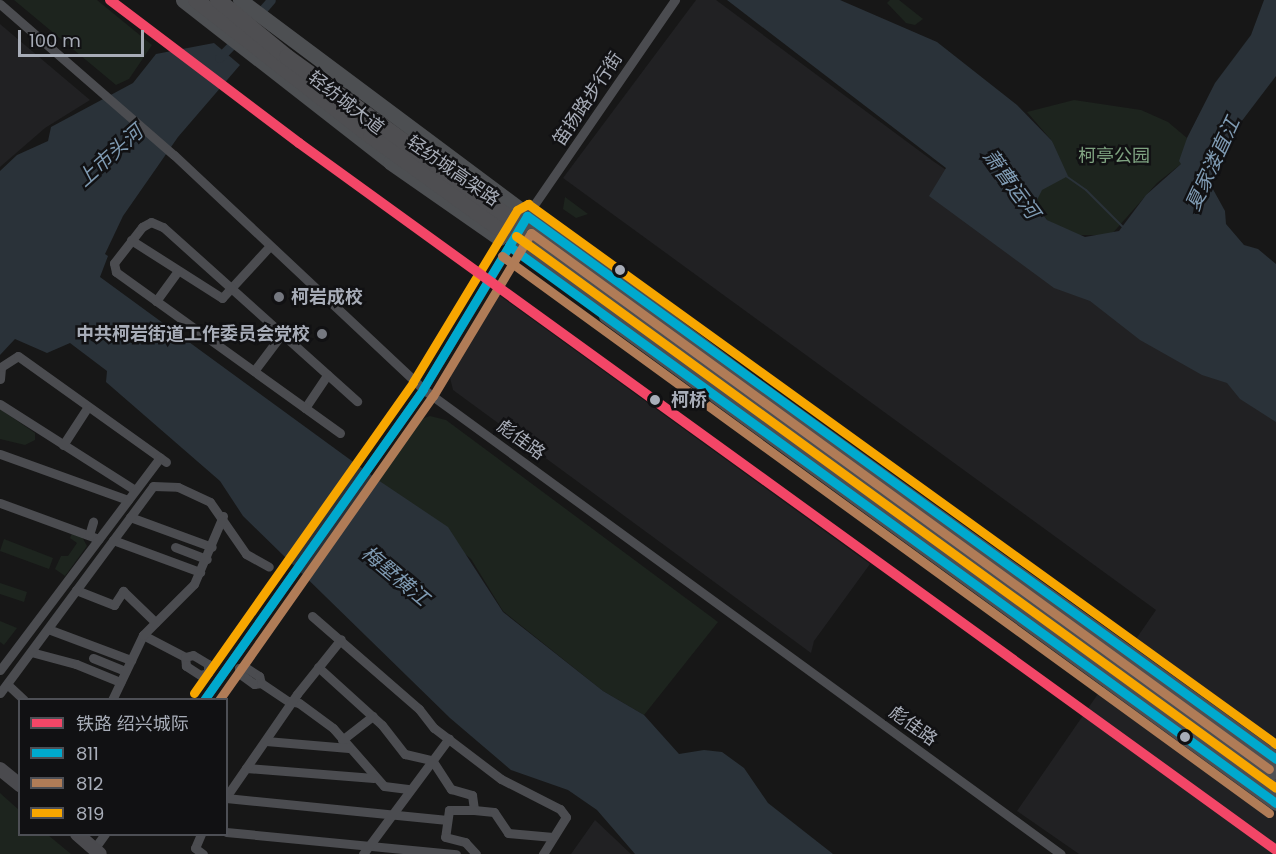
<!DOCTYPE html>
<html>
<head>
<meta charset="utf-8">
<style>
	body { margin:0 }
	#map { position:relative; width:1276px; height:854px; overflow:hidden; background:#171717; font-family:Poppins,"Noto Sans SC",sans-serif }
	div>[style] { position:absolute }
	[style*='--x'] { left:calc(var(--x)*1px); top:calc(var(--y)*1px); width:calc(var(--w)*1px); rotate:calc(var(--a)*1deg) }
	.built>* { inset:0; background:#212123 }
	.green>* { inset:0; background:#1d241e }
	.water>* { inset:0; background:#2a3239 }
	.stream>* { height:2px; margin:-1px; padding:0 1px; transform-origin:1px; border-radius:1px; background:#2a3239 }
	.canal>* { height:9px; margin:-4.5px; padding:0 4.5px; transform-origin:4.5px; border-radius:4.5px; background:#2a3239 }
	.street>* { height:9px; margin:-4.5px; padding:0 4.5px; transform-origin:4.5px; border-radius:4.5px; background:#4b4c50 }
	.secondary>* { height:14px; margin:-7px; padding:0 7px; transform-origin:7px; border-radius:7px; background:#4a4a4e }
	.primary>* { height:15px; margin:-7.5px; padding:0 7.5px; transform-origin:7.5px; border-radius:7.5px; background:#4d4f52 }
	.highway>* { height:16px; margin:-8px; padding:0 8px; transform-origin:8px; border-radius:8px; background:#4e4e51 }
	.bus-1>* { height:9px; margin:-4.5px; padding:0 4.5px; transform-origin:4.5px; border-radius:4.5px; background:#00a9ce }
	.bus-2>* { height:9px; margin:-4.5px; padding:0 4.5px; transform-origin:4.5px; border-radius:4.5px; background:#b07c57 }
	.bus-3>* { height:9px; margin:-4.5px; padding:0 4.5px; transform-origin:4.5px; border-radius:4.5px; background:#f7a600 }
	.rail-1>* { height:10px; margin:-5px; padding:0 5px; transform-origin:5px; border-radius:5px; background:#f34667 }
	.dots>* { width:16px; height:16px; translate:-50% -50%; box-sizing:border-box; border:3px solid #111113; border-radius:50% }
	span { translate:-50% -50%; white-space:nowrap; text-align:center; line-height:1.15; -webkit-text-stroke:5px #111113; paint-order:stroke }
	.street-label { font-size:18px; color:#a8adb8 }
	.park-label { font-size:18px; color:#7fa381 }
	.poi-label { font-size:18px; color:#a8adb8; font-weight:700 }
	.left { translate:0 -50%; text-align:left }
	.right { translate:-100% -50%; text-align:right }
	.stop-label { font-size:18px; color:#a8adb8; font-weight:700 }
	.water-label { font-size:20px; color:#7f9bb3; font-style:italic }
	.legend { position:absolute; left:18px; top:698px; width:210px; height:138px; box-sizing:border-box; background:#111113; border:2px solid #4d4f55; margin:0; padding:8px 10px; list-style:none; font-size:18px; color:#a8adb8 }
	.legend li { display:flex; align-items:center; gap:12px; height:30px }
	.legend b { width:30px; border:2px solid #4d4f55 }
	.scale { position:absolute; left:18px; top:30px; width:126px; height:27px; box-sizing:border-box; border:3px solid #a8adb8; border-top:0; padding-left:8px; font-size:18px; line-height:21px; white-space:nowrap; color:#a8adb8; -webkit-text-stroke:4px #111113; paint-order:stroke }
</style>
</head>
<body>
<div id="map">
	<div class="built">
		<i style="clip-path:polygon(696px 0,716px 0,933px 161px,1276px 397px,1276px 854px,1079px 854px,1017px 811px,1156px 610px,563px 178px)"></i>
		<i style="clip-path:polygon(0 24px,90px 100px,45px 128px,0 167px)"></i>
		<i style="clip-path:polygon(493px 291px,870px 564px,814px 641px,811px 653px,453px 390px,448px 369px)"></i>
		<i style="clip-path:polygon(595px 820px,631px 854px,571px 854px)"></i>
	</div>
	<div class="green">
		<i style="clip-path:polygon(14px 0,97px 0,152px 45px,129px 79px,116px 85px)"></i>
		<i style="clip-path:polygon(890px 0,899px 0,923px 19px,915px 25px,906px 23px,887px 3px)"></i>
		<i style="clip-path:polygon(1074px 100px,1141px 110px,1168px 122px,1187px 138px,1181px 164px,1157px 183px,1111px 235px,1074px 235px,1047px 220px,1035px 204px,1041px 190px,1058px 179px,1052px 141px,1027px 112px)"></i>
		<i style="clip-path:polygon(565px 197px,588px 214px,576px 218px,563px 209px)"></i>
		<i style="clip-path:polygon(0 409px,35px 433px,35px 440px,25px 445px,0 439px)"></i>
		<i style="clip-path:polygon(430px 416px,446px 420px,718px 622px,644px 715px,603px 691px,503px 611px,471px 559px,378px 480px,419px 420px)"></i>
		<i style="clip-path:polygon(72px 533px,81px 535px,87px 546px,65px 576px,55px 569px,61px 556px,68px 556px,77px 543px,70px 538px)"></i>
		<i style="clip-path:polygon(4px 539px,53px 558px,49px 569px,0 551px)"></i>
		<i style="clip-path:polygon(0 583px,27px 592px,24px 602px,0 594px)"></i>
		<i style="clip-path:polygon(0 621px,17px 628px,4px 645px,0 642px)"></i>
		<i style="clip-path:polygon(0 793px,19px 810px,20px 834px,48px 835px,71px 854px,0 854px)"></i>
	</div>
	<div class="water">
		<i style="clip-path:polygon(727px 0,840px 0,937px 42px,1017px 105px,1052px 141px,1068px 176px,1042px 190px,1035px 204px,1047px 220px,1085px 237px,1119px 231px,1146px 195px,1181px 164px,1179px 161px,1187px 138px,1215px 83px,1251px 35px,1264px 0,1276px 0,1276px 76px,1241px 122px,1209px 182px,1225px 211px,1226px 224px,1244px 245px,1258px 249px,1276px 264px,1276px 422px,1240px 399px,1227px 383px,1202px 375px,1140px 340px,1090px 301px,1054px 288px,929px 196px,946px 168px)"></i>
		<i style="clip-path:polygon(214px 43px,240px 65px,178px 137px,123px 216px,105px 254px,108px 256px,100px 277px,378px 480px,448px 527px,503px 612px,603px 691px,644px 715px,679px 754px,704px 750px,722px 752px,744px 768px,768px 803px,833px 854px,635px 854px,597px 810px,568px 790px,511px 770px,450px 718px,243px 516px,220px 481px,106px 382px,107px 371px,70px 343px,47px 353px,15px 339px,0 355px,0 171px,17px 155px,48px 141px,51px 127px,133px 83px,156px 54px)"></i>
	</div>
	<div class="stream">
		<i style="--x:1066;--y:176;--w:24;--a:35"></i>
		<i style="--x:1086;--y:190;--w:54;--a:45"></i>
	</div>
	<div class="canal">
		<i style="--x:257;--y:16;--w:21;--a:-49"></i>
		<i style="--x:219;--y:58;--w:28;--a:-46"></i>
	</div>
	<div class="street">
		<i style="--x:0;--y:4;--w:230;--a:41"></i>
		<i style="--x:174;--y:155;--w:342;--a:43.2"></i>
		<i style="--x:423;--y:389;--w:789;--a:36.09"></i>
		<i style="--x:525;--y:218;--w:265;--a:-55.5"></i>
		<i style="--x:131;--y:240;--w:108;--a:32.5"></i>
		<i style="--x:222;--y:298;--w:68;--a:-47.4"></i>
		<i style="--x:156;--y:301;--w:37;--a:-54"></i>
		<i style="--x:254;--y:371;--w:45;--a:-53.1"></i>
		<i style="--x:0;--y:379;--w:12;--a:-85"></i>
		<i style="--x:1;--y:367;--w:20;--a:-33"></i>
		<i style="--x:18;--y:356;--w:182;--a:35.6"></i>
		<i style="--x:0;--y:404;--w:160;--a:32.5"></i>
		<i style="--x:305;--y:408;--w:40;--a:-56"></i>
		<i style="--x:340;--y:433;--w:276;--a:-144.3"></i>
		<i style="--x:116;--y:272;--w:9;--a:-103"></i>
		<i style="--x:114;--y:263;--w:46;--a:-52.1"></i>
		<i style="--x:142;--y:227;--w:10;--a:-29"></i>
		<i style="--x:151;--y:222;--w:13;--a:23"></i>
		<i style="--x:163;--y:227;--w:261;--a:41.9"></i>
		<i style="--x:63;--y:445;--w:44;--a:-57"></i>
		<i style="--x:0;--y:454;--w:136;--a:19.8"></i>
		<i style="--x:0;--y:503;--w:105;--a:20"></i>
		<i style="--x:130;--y:517;--w:87;--a:20.1"></i>
		<i style="--x:89;--y:535;--w:14;--a:-73"></i>
		<i style="--x:113;--y:540;--w:93;--a:20.2"></i>
		<i style="--x:175;--y:547;--w:34;--a:21"></i>
		<i style="--x:76;--y:590;--w:41;--a:21.5"></i>
		<i style="--x:114;--y:605;--w:17;--a:-57"></i>
		<i style="--x:123;--y:591;--w:45;--a:44.1"></i>
		<i style="--x:312;--y:616;--w:142;--a:41"></i>
		<i style="--x:419;--y:709;--w:24;--a:52"></i>
		<i style="--x:434;--y:728;--w:84;--a:37.3"></i>
		<i style="--x:501;--y:779;--w:66;--a:27"></i>
		<i style="--x:560;--y:809;--w:10;--a:53"></i>
		<i style="--x:566;--y:817;--w:44;--a:121.9"></i>
		<i style="--x:48;--y:629;--w:89;--a:20.5"></i>
		<i style="--x:143;--y:635;--w:47;--a:27.6"></i>
		<i style="--x:31;--y:652;--w:47;--a:14.9"></i>
		<i style="--x:76;--y:664;--w:48;--a:22.2"></i>
		<i style="--x:193;--y:655;--w:17;--a:31"></i>
		<i style="--x:208;--y:664;--w:9;--a:90"></i>
		<i style="--x:208;--y:673;--w:8;--a:166"></i>
		<i style="--x:200;--y:675;--w:17;--a:-147"></i>
		<i style="--x:186;--y:666;--w:9;--a:-96"></i>
		<i style="--x:185;--y:657;--w:8;--a:-14"></i>
		<i style="--x:93;--y:658;--w:35;--a:22"></i>
		<i style="--x:245;--y:667;--w:17;--a:33"></i>
		<i style="--x:259;--y:676;--w:7;--a:74"></i>
		<i style="--x:261;--y:683;--w:7;--a:172"></i>
		<i style="--x:254;--y:684;--w:17;--a:-144"></i>
		<i style="--x:240;--y:674;--w:6;--a:-99"></i>
		<i style="--x:239;--y:668;--w:6;--a:-9"></i>
		<i style="--x:318;--y:667;--w:86;--a:42.2"></i>
		<i style="--x:382;--y:725;--w:37;--a:52"></i>
		<i style="--x:405;--y:754;--w:28;--a:13"></i>
		<i style="--x:432;--y:760;--w:35;--a:57"></i>
		<i style="--x:451;--y:789;--w:22;--a:16"></i>
		<i style="--x:472;--y:795;--w:15;--a:82"></i>
		<i style="--x:474;--y:810;--w:20;--a:6"></i>
		<i style="--x:494;--y:812;--w:25;--a:56"></i>
		<i style="--x:508;--y:833;--w:45;--a:5.1"></i>
		<i style="--x:0;--y:670;--w:266;--a:-53"></i>
		<i style="--x:261;--y:683;--w:32;--a:34"></i>
		<i style="--x:288;--y:701;--w:11;--a:10"></i>
		<i style="--x:299;--y:703;--w:42;--a:36.3"></i>
		<i style="--x:333;--y:728;--w:77;--a:48.7"></i>
		<i style="--x:384;--y:786;--w:26;--a:7"></i>
		<i style="--x:7;--y:684;--w:23;--a:43"></i>
		<i style="--x:0;--y:693;--w:257;--a:-53.5"></i>
		<i style="--x:153;--y:486;--w:25;--a:2"></i>
		<i style="--x:178;--y:487;--w:35;--a:25"></i>
		<i style="--x:210;--y:502;--w:63;--a:55.3"></i>
		<i style="--x:246;--y:554;--w:26;--a:29"></i>
		<i style="--x:112;--y:700;--w:72;--a:-64.5"></i>
		<i style="--x:143;--y:635;--w:72;--a:-45"></i>
		<i style="--x:194;--y:584;--w:74;--a:-66.9"></i>
		<i style="--x:204;--y:700;--w:380;--a:-54.8"></i>
		<i style="--x:423;--y:389;--w:176;--a:-58.9"></i>
		<i style="--x:342;--y:740;--w:39;--a:-38"></i>
		<i style="--x:266;--y:741;--w:83;--a:4.8"></i>
		<i style="--x:246;--y:768;--w:128;--a:4.5"></i>
		<i style="--x:226;--y:797;--w:125;--a:-55.4"></i>
		<i style="--x:297;--y:694;--w:70;--a:-51.3"></i>
		<i style="--x:226;--y:798;--w:220;--a:5.7"></i>
		<i style="--x:474;--y:810;--w:25;--a:180"></i>
		<i style="--x:449;--y:810;--w:27;--a:98"></i>
		<i style="--x:445;--y:837;--w:21;--a:14"></i>
		<i style="--x:465;--y:842;--w:16;--a:47"></i>
		<i style="--x:226;--y:832;--w:231;--a:5.5"></i>
		<i style="--x:201;--y:834;--w:15;--a:113"></i>
		<i style="--x:195;--y:848;--w:10;--a:37"></i>
		<i style="--x:94;--y:849;--w:19;--a:-54"></i>
		<i style="--x:363;--y:854;--w:144;--a:-53.4"></i>
	</div>
	<div class="secondary">
		<i style="--x:0;--y:769;--w:26;--a:39"></i>
		<i style="--x:77;--y:834;--w:30;--a:41"></i>
	</div>
	<div class="primary">
		<i style="--x:183;--y:0;--w:263;--a:38"></i>
		<i style="--x:390;--y:162;--w:133;--a:34.9"></i>
		<i style="--x:240;--y:0;--w:637;--a:36.76"></i>
		<i style="--x:750;--y:381;--w:648;--a:35.7"></i>
		<i style="--x:606;--y:316;--w:828;--a:36.01"></i>
	</div>
	<div class="highway">
		<i style="--x:196;--y:0;--w:222;--a:37.9"></i>
		<i style="--x:371;--y:136;--w:1117;--a:35.85"></i>
		<i style="--x:218;--y:0;--w:89;--a:39.6"></i>
		<i style="--x:287;--y:57;--w:1220;--a:35.87"></i>
	</div>
	<div class="bus-1">
		<i style="--x:509;--y:246;--w:948;--a:35.99"></i>
		<i style="--x:204;--y:700;--w:380;--a:-54.8"></i>
		<i style="--x:423;--y:389;--w:202;--a:-59"></i>
		<i style="--x:527;--y:216;--w:925;--a:35.94"></i>
	</div>
	<div class="bus-2">
		<i style="--x:502;--y:256;--w:948;--a:35.99"></i>
		<i style="--x:219;--y:700;--w:372;--a:-54.9"></i>
		<i style="--x:433;--y:396;--w:190;--a:-59"></i>
		<i style="--x:531;--y:233;--w:912;--a:35.99"></i>
	</div>
	<div class="bus-3">
		<i style="--x:516;--y:236;--w:939;--a:35.99"></i>
		<i style="--x:194;--y:693;--w:380;--a:-54.8"></i>
		<i style="--x:413;--y:382;--w:201;--a:-58.8"></i>
		<i style="--x:517;--y:210;--w:13;--a:-29"></i>
		<i style="--x:528;--y:204;--w:923;--a:35.83"></i>
	</div>
	<div class="rail-1">
		<i style="--x:110;--y:0;--w:237;--a:37.1"></i>
		<i style="--x:299;--y:143;--w:1206;--a:35.89"></i>
	</div>
	<div class="dots">
		<i style="left:620px;top:270px;background:#a8adb8"></i>
		<i style="left:279px;top:297px;background:#757880"></i>
		<i style="left:322px;top:334px;background:#757880"></i>
		<i style="left:655px;top:400px;background:#a8adb8"></i>
		<i style="left:1185px;top:737px;background:#a8adb8"></i>
	</div>
	<div class="street-label">
		<span style="left:588px;top:99px;rotate:-56deg">笛扬路步行街</span>
		<span style="left:346px;top:103px;rotate:38deg">轻纺城大道</span>
		<span style="left:453px;top:171px;rotate:35deg">轻纺城高架路</span>
		<span style="left:521px;top:440px;rotate:36deg">彪佳路</span>
		<span style="left:913px;top:726px;rotate:36deg">彪佳路</span>
	</div>
	<div class="park-label">
		<span style="left:1114px;top:156px">柯亭公园</span>
	</div>
	<div class="poi-label">
		<span class="left" style="left:291px;top:297px">柯岩成校</span>
		<span class="right" style="left:310px;top:334px">中共柯岩街道工作委员会党校</span>
	</div>
	<div class="stop-label">
		<span class="left" style="left:671px;top:400px">柯桥</span>
	</div>
	<div class="water-label">
		<span style="left:110px;top:156px;rotate:-42deg">上市头河</span>
		<span style="left:1213px;top:164px;rotate:-65deg">夏家溇直江</span>
		<span style="left:1011px;top:184px;rotate:54deg">萧曹运河</span>
		<span style="left:395px;top:576px;rotate:40deg">梅墅横江</span>
	</div>
	<ul class="legend">
	<li><b style="height:8px;background:#f34667"></b>铁路 绍兴城际</li>
	<li><b style="height:8px;background:#00a9ce"></b>811</li>
	<li><b style="height:8px;background:#b07c57"></b>812</li>
	<li><b style="height:8px;background:#f7a600"></b>819</li>
	</ul>
	<div class="scale">100 m</div>
</div>
</body>
</html>
